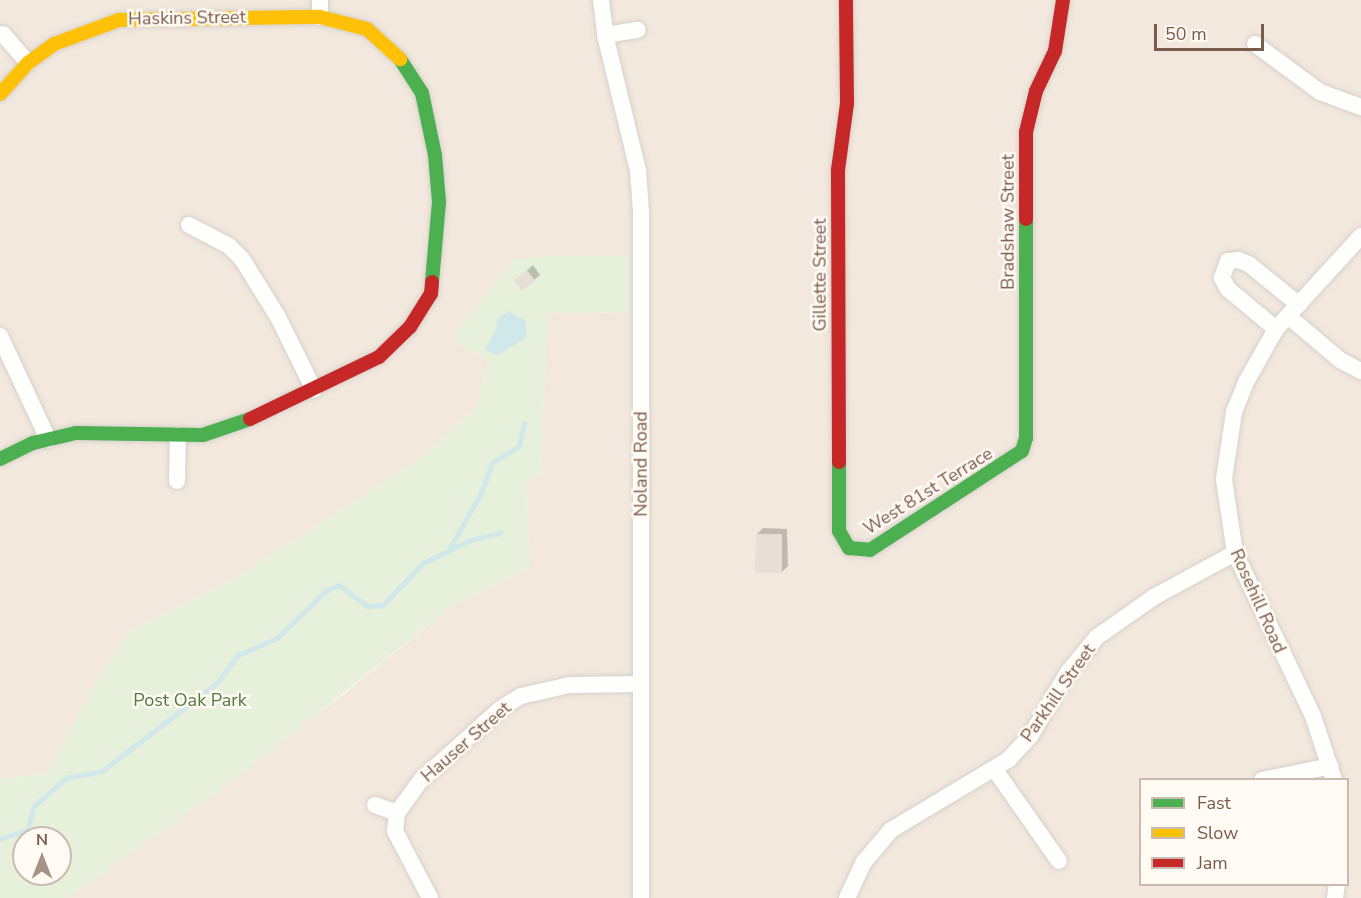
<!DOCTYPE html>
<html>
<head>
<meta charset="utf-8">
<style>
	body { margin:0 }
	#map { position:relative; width:1361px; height:898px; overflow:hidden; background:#f9f5f0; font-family:"Nunito Sans",sans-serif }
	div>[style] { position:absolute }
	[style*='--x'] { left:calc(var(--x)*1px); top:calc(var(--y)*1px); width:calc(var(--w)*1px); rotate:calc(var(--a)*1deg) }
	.residential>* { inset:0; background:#f2e8de }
	.green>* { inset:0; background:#e7f0db }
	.water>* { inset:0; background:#d0e8ea }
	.shadow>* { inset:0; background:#0003 }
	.stream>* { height:4.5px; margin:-2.25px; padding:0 2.25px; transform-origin:2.25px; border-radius:2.25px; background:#d0e8ea }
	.building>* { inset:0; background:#e6ded7 }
	.roads { filter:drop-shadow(0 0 2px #d7d1cb) drop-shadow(0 0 2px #d7d1cb) }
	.street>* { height:16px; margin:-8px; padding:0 8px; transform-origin:8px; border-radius:8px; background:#fefefd }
	.fast>* { height:14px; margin:-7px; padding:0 7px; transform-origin:7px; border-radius:7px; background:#4caf50 }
	.slow>* { height:14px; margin:-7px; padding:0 7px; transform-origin:7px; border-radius:7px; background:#ffc107 }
	.jam>* { height:14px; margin:-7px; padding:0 7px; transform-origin:7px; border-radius:7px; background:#c62828 }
	span { translate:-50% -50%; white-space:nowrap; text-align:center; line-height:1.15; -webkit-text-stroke:5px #fffaf3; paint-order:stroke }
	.street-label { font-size:18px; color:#7a5c4d }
	.park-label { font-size:18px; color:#537a41 }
	.legend { position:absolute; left:1139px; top:778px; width:210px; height:108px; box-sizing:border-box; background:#fffaf3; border:2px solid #cabbb1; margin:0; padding:8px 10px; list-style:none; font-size:18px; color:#7a5c4d }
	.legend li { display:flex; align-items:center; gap:12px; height:30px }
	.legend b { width:30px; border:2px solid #cabbb1 }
	.north { position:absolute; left:12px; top:826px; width:60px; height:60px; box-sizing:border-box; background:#fffaf3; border:2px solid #cabbb1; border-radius:50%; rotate:0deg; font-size:16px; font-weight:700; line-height:24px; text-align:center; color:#7a5c4d }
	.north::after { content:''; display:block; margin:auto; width:21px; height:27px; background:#a69286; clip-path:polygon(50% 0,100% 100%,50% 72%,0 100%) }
	.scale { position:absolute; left:1154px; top:24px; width:110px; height:27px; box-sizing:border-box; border:3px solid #7a5c4d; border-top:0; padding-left:8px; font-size:18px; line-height:21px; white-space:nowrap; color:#7a5c4d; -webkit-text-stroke:4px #fffaf3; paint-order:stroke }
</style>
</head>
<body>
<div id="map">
	<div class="residential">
		<i style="clip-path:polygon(evenodd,0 0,1361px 0,1361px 898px,68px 898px,344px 694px,457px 602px,529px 568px,527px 483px,541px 472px,547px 313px,630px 312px,630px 256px,455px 342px,488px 360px,478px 406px,420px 459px,242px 574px,129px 632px,97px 680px,48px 773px,0 779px,0 0,1140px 780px,1348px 780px,1348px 884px,1140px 884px,1140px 780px)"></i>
	</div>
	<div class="green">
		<i style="clip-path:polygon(evenodd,541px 256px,630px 256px,630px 312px,547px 313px,541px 472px,527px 483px,529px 568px,457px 602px,231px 782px,68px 898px,0 898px,0 779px,48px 773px,97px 680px,129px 632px,242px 574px,420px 459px,478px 406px,488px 360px,455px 342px,459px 329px,514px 260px,541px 256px,24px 838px,60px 838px,60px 874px,24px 874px,24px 838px)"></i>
	</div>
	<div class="water">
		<i style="clip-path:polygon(509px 311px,526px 321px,527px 337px,497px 356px,485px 349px,498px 326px,496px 320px)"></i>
	</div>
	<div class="shadow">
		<i style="clip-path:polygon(533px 265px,540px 275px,534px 280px,516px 280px)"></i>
		<i style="clip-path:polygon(763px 528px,787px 529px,788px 566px,782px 572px,757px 534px)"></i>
	</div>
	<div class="stream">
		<i style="--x:450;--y:548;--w:63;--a:-60.6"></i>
		<i style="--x:481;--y:493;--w:32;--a:-70"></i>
		<i style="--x:492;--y:463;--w:32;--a:-32"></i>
		<i style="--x:519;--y:446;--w:23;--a:-77"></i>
		<i style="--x:0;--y:839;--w:28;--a:-18"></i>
		<i style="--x:27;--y:830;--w:25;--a:-74"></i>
		<i style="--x:34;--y:806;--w:43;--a:-41.2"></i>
		<i style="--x:66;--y:778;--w:37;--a:-11"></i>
		<i style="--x:102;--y:771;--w:145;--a:-37.4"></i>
		<i style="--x:217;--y:683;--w:35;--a:-53"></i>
		<i style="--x:238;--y:655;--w:43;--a:-23.6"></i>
		<i style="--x:277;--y:638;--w:69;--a:-43.8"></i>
		<i style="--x:327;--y:590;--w:13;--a:-23"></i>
		<i style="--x:339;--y:585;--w:36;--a:36"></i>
		<i style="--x:368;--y:606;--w:15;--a:-4"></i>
		<i style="--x:383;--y:605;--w:58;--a:-46.4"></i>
		<i style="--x:423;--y:563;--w:53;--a:-25.6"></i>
		<i style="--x:471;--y:540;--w:30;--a:-14"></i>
	</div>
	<div class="building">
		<i style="clip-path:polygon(527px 270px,535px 281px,522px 291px,514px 280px)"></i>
		<i style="clip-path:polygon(756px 534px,782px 534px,782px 573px,755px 573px)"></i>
	</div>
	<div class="roads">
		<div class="street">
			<i style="--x:601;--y:0;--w:35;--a:83"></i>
			<i style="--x:605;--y:35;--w:139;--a:76.3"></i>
			<i style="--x:638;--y:170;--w:42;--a:85.9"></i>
			<i style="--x:641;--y:212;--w:686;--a:90"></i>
			<i style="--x:320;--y:17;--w:17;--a:-90"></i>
			<i style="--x:3;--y:34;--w:38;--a:49"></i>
			<i style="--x:605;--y:35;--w:33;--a:-9"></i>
			<i style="--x:1255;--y:44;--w:81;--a:36.4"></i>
			<i style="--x:1320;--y:92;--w:44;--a:20.1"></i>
			<i style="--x:189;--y:225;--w:45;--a:27.7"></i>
			<i style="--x:229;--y:246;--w:18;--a:45"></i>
			<i style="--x:242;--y:259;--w:68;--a:58.2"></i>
			<i style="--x:278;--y:317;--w:81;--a:63.7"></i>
			<i style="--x:1288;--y:316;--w:68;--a:40.2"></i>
			<i style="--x:1340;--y:360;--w:24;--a:28"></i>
			<i style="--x:1276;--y:329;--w:62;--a:-140.2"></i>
			<i style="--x:1228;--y:289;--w:13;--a:-119"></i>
			<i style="--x:1222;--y:278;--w:18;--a:-71"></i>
			<i style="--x:1228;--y:261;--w:11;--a:-5"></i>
			<i style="--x:1239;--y:260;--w:12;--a:24"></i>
			<i style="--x:1250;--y:265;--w:63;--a:39.2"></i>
			<i style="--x:0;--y:336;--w:114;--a:65"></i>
			<i style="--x:177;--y:481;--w:46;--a:-88.8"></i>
			<i style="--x:995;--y:770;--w:111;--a:54.9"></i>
			<i style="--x:1262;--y:780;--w:70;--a:-11.5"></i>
			<i style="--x:1334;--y:780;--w:67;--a:-108.2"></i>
			<i style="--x:1313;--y:716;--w:181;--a:-115.6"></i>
			<i style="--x:1235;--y:553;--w:75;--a:-98.5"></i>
			<i style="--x:1224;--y:479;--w:68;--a:-81.5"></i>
			<i style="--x:1234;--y:412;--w:32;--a:-68"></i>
			<i style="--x:1246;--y:382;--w:61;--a:-60.5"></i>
			<i style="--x:1276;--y:329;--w:126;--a:-47.6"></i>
			<i style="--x:375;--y:805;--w:23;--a:20"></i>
			<i style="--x:430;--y:898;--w:76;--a:-117.6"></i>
			<i style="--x:395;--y:831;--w:18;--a:-84"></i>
			<i style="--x:397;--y:813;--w:41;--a:-54"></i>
			<i style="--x:421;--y:780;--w:106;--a:-41.9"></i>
			<i style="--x:500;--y:709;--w:25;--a:-32"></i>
			<i style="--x:521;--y:696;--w:50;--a:-12.7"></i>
			<i style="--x:570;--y:685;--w:70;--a:-0.8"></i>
			<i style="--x:847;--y:898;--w:38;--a:-65"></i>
			<i style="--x:863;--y:863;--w:43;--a:-49.7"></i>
			<i style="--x:891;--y:830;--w:136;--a:-30.9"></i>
			<i style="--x:1008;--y:760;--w:34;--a:-47"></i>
			<i style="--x:1031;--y:735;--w:73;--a:-59.6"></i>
			<i style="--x:1068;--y:672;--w:45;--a:-50.4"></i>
			<i style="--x:1097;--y:637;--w:70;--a:-35.1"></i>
			<i style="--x:1154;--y:597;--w:92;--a:-28.5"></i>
			<i style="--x:1335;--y:898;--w:14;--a:-82"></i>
		</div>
		<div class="fast">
			<i style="--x:400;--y:59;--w:40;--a:57.1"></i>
			<i style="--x:422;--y:93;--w:63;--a:78.2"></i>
			<i style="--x:435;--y:155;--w:47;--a:85.1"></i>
			<i style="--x:439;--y:202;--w:80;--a:95"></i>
			<i style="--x:0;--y:459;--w:37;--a:-26"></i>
			<i style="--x:33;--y:443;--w:44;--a:-13.1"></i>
			<i style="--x:76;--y:433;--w:127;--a:0.9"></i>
			<i style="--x:203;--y:435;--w:50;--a:-18.8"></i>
			<i style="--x:839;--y:462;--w:69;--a:90"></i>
			<i style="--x:839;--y:531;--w:20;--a:60"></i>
			<i style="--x:849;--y:548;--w:21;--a:5"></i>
			<i style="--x:870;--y:550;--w:181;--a:-33.1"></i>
			<i style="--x:1022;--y:451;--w:14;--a:-73"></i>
			<i style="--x:1026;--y:438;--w:219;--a:-90"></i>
		</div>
		<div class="slow">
			<i style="--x:0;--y:94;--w:42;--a:-47.9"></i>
			<i style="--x:28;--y:63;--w:32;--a:-36"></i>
			<i style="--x:54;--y:44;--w:69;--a:-20.3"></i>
			<i style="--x:119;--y:20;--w:201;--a:-0.9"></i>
			<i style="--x:320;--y:17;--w:49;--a:14.3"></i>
			<i style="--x:367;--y:29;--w:45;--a:42.3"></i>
		</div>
		<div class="jam">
			<i style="--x:1026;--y:219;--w:87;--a:-90"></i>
			<i style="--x:1026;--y:132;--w:42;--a:-76.3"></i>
			<i style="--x:1036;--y:91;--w:44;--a:-64.6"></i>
			<i style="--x:1055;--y:51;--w:52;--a:-81.1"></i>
			<i style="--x:250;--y:419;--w:143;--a:-25.7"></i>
			<i style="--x:379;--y:357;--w:43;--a:-44.1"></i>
			<i style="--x:410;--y:327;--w:39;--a:-58"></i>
			<i style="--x:431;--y:294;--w:12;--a:-85"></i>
			<i style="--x:839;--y:462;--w:292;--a:-90.2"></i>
			<i style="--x:838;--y:170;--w:68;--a:-82.3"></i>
			<i style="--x:847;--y:103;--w:103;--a:-90.6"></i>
		</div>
	</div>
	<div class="street-label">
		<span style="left:187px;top:18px;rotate:-1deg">Haskins Street</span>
		<span style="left:1008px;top:222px;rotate:-90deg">Bradshaw Street</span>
		<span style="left:820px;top:275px;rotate:-90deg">Gillette Street</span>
		<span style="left:641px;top:464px;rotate:-90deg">Noland Road</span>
		<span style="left:928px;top:491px;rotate:-32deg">West 81st Terrace</span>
		<span style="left:1258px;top:601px;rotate:66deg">Rosehill Road</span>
		<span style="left:1058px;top:693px;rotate:-55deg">Parkhill Street</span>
		<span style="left:466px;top:742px;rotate:-41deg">Hauser Street</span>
	</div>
	<div class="park-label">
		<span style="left:190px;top:700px">Post Oak Park</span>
	</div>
	<ul class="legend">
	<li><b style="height:8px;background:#4caf50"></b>Fast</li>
	<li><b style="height:8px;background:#ffc107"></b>Slow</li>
	<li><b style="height:8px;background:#c62828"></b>Jam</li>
	</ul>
	<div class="north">N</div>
	<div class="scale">50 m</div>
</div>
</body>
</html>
